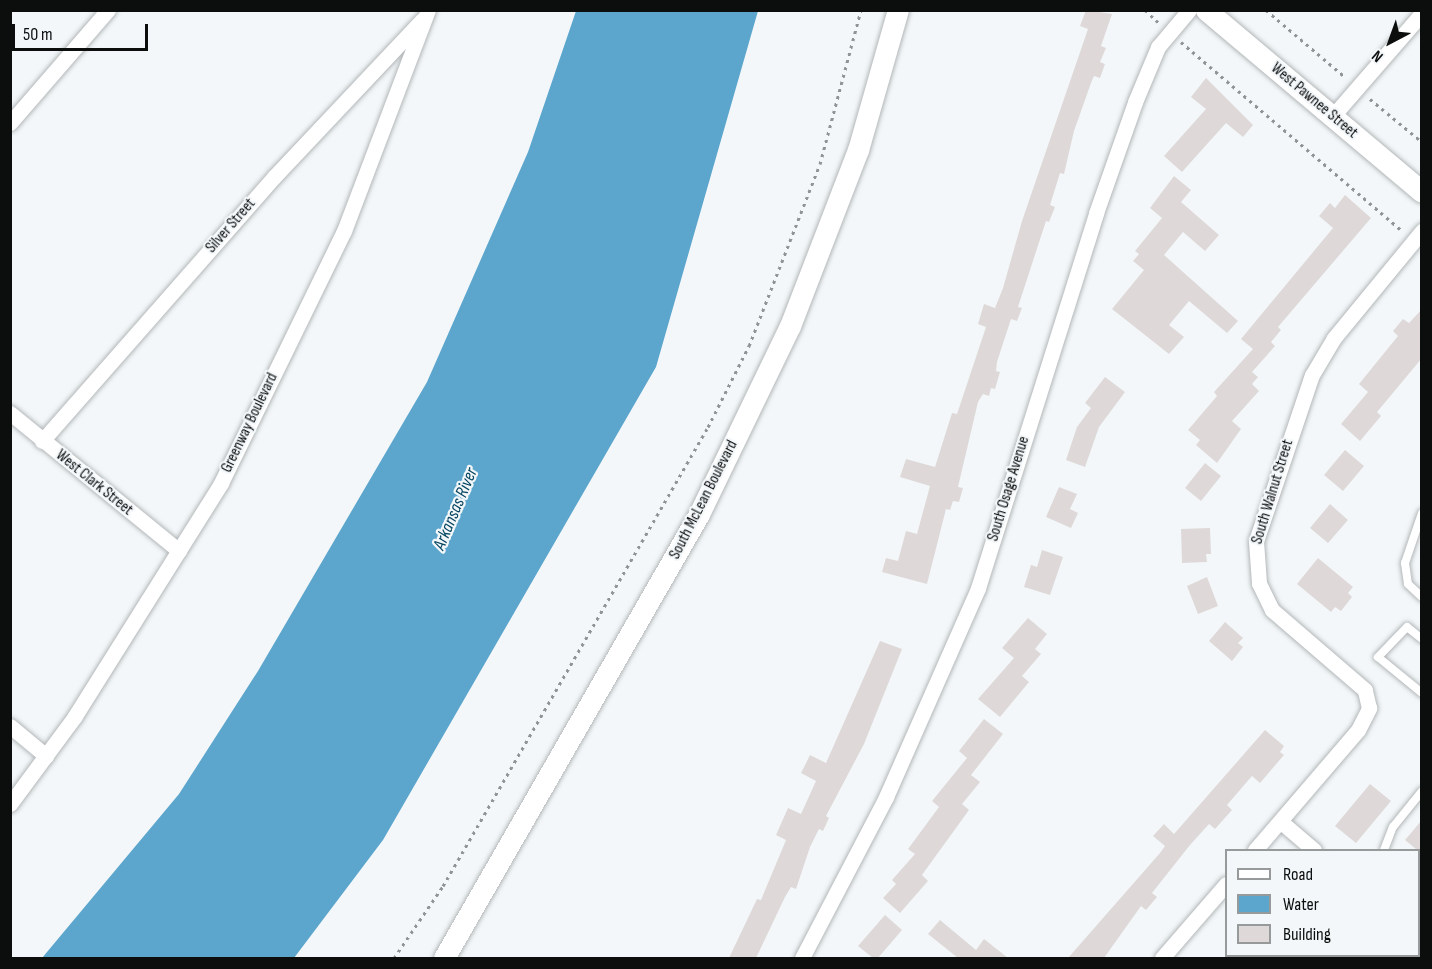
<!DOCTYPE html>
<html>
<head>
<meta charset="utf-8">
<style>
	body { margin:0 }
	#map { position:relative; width:1432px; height:969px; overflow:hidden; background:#f3f7f9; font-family:"Sofia Sans Condensed",sans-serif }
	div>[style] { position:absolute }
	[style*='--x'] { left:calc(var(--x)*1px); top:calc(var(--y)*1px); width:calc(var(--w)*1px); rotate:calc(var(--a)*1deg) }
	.water>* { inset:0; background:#5ca6cd }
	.building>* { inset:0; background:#ded9d8 }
	.path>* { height:3px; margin-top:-1.5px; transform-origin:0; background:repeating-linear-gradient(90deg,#919495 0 3px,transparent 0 7.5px) }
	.roads { filter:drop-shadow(0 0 2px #b3b7b9) drop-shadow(0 0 2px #b3b7b9) }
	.lane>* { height:8px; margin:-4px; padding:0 4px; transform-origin:4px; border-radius:4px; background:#fff }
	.street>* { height:15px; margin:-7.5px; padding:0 7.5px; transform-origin:7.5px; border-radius:7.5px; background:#fff }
	.secondary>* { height:21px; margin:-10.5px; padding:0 10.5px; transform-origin:10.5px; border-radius:10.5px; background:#fff }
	span { translate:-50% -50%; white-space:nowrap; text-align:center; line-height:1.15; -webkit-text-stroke:4.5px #f3f7f9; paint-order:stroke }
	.street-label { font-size:16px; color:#0c0e0e }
	.water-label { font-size:18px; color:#084762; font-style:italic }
	.frame { position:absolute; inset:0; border:12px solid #0c0e0e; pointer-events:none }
	.legend { position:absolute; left:1225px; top:849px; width:195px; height:108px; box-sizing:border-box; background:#f3f7f9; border:2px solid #979a9b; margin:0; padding:8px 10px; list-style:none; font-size:18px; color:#0c0e0e }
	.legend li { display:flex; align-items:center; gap:12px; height:30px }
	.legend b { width:30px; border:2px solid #979a9b }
	.north { position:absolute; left:1360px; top:12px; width:60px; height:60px; -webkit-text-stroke:4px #f3f7f9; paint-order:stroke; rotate:221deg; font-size:16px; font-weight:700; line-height:24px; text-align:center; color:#0c0e0e }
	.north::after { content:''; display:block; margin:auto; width:21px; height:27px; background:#0c0e0e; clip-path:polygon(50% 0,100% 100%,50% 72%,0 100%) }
	.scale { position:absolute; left:12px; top:24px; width:136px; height:27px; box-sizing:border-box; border:3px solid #0c0e0e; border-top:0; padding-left:8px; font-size:18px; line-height:21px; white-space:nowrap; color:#0c0e0e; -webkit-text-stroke:4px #f3f7f9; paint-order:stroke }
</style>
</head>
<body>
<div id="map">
	<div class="water">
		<i style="clip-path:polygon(576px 11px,758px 11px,656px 367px,383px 840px,294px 958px,42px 958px,179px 794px,258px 671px,427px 382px,528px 152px)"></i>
	</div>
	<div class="building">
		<i style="clip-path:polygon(1086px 10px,1112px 14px,1101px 46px,1106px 48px,1100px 62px,1105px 64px,1100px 78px,1094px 76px,1091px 83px,1074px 131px,1064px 174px,1060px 173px,1050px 205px,1055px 207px,1049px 222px,1046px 221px,1018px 307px,1022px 308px,1017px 321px,1011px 319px,997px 362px,996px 371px,1000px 372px,995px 389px,991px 388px,989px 396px,983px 394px,978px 402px,958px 487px,963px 488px,959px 502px,953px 501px,950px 510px,946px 509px,927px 584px,882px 572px,886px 558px,898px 561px,906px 531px,917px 534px,930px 486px,900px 477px,906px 459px,935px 467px,952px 413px,957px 414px,986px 327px,978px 324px,984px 304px,995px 308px,1003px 288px,1022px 221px,1088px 29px,1080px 26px)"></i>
		<i style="clip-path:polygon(1206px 78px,1253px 125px,1243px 137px,1226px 123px,1182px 172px,1164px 156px,1206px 109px,1191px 97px)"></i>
		<i style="clip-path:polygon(1174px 176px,1191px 190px,1181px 202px,1219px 235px,1205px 251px,1183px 232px,1164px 255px,1238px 321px,1227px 333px,1189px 301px,1169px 325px,1184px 337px,1169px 354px,1112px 309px,1144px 270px,1133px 261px,1139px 254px,1135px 251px,1162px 218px,1150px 208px)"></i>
		<i style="clip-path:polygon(1345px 195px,1371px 218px,1278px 327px,1281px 330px,1271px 342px,1275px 346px,1252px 372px,1258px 377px,1252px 384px,1259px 391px,1232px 421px,1241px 429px,1217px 463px,1196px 445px,1200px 440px,1188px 430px,1217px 396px,1214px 392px,1253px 349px,1241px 339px,1333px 228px,1319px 216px,1330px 203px,1335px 208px)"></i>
		<i style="clip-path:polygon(1422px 309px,1422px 358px,1377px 412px,1381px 416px,1360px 441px,1341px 424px,1368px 392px,1359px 384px,1398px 336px,1393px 331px,1403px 319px,1409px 323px)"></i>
		<i style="clip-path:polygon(1105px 377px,1125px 392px,1099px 427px,1085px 467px,1066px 460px,1077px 427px,1091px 408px,1085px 403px)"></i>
		<i style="clip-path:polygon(1345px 450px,1364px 466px,1343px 491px,1324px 475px)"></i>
		<i style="clip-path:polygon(1205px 463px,1221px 476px,1201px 501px,1185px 488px)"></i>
		<i style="clip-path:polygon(1059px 487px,1077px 494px,1070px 509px,1078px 513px,1071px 528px,1046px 517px)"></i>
		<i style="clip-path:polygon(1330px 504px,1348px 520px,1328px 543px,1310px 528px)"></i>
		<i style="clip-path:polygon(1210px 528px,1211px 554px,1206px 554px,1207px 562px,1182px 563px,1181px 529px)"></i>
		<i style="clip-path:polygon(1042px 550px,1063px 557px,1050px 595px,1024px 587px,1031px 565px,1037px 567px)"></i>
		<i style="clip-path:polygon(1318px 558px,1353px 587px,1348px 593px,1352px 597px,1341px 611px,1335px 607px,1331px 612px,1297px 584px)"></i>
		<i style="clip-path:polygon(1207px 577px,1218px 606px,1198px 614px,1187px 586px)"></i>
		<i style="clip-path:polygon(1028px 618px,1047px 634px,1035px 649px,1041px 654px,1022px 676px,1029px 682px,1000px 717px,978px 699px,1014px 658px,1002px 648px)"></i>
		<i style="clip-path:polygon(1225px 622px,1243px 638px,1238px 643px,1243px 647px,1232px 661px,1209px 641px)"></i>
		<i style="clip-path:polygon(880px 641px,902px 649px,864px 744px,826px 816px,829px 818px,823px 831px,819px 829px,810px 847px,796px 889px,791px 887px,785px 897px,756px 958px,729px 958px,757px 899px,761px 900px,786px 840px,776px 835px,788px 808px,801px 814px,816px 781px,801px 773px,810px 755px,826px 763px)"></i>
		<i style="clip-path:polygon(984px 719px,1003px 734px,971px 775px,980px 782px,962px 804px,969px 810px,922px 875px,928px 881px,900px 913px,883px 898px,896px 884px,892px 880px,915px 854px,908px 849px,939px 807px,932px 801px,967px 758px,959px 751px)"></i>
		<i style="clip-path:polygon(1265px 730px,1284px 746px,1280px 752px,1284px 755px,1260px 783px,1252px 776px,1227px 805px,1232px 810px,1215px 829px,1209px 824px,1190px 845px,1152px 893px,1157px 897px,1146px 910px,1141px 906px,1104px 958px,1068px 958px,1160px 853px,1165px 846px,1153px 836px,1164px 824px,1174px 834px)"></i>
		<i style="clip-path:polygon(1370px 784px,1391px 801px,1356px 843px,1335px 826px)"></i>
		<i style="clip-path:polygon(1422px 820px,1422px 854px,1405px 840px)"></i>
		<i style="clip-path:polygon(885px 915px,902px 930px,878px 958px,873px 958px,858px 946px)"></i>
		<i style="clip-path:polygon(940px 920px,976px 950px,984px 939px,1008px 958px,958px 958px,928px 934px)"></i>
	</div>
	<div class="path">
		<i style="--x:1145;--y:10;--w:18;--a:43"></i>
		<i style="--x:1266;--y:10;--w:104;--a:40.3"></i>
		<i style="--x:1181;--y:42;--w:291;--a:40.5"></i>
		<i style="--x:1370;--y:99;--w:67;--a:39.6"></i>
		<i style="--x:394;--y:958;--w:87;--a:-55.8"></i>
		<i style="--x:443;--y:886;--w:530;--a:-60"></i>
		<i style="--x:708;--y:427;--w:91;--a:-63.2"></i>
		<i style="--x:749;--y:346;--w:195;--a:-68.7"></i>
		<i style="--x:820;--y:164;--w:159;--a:-75.1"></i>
	</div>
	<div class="roads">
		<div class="lane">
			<i style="--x:1422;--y:513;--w:53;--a:108.8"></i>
			<i style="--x:1405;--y:563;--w:21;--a:82"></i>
			<i style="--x:1408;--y:584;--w:19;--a:43"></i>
			<i style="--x:1422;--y:639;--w:19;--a:-141"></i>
			<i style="--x:1407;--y:627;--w:42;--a:134"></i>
			<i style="--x:1378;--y:657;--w:57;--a:39.3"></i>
			<i style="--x:1384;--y:850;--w:25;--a:-69"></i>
			<i style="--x:1393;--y:827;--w:46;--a:-51.1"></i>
		</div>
		<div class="street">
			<i style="--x:1332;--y:117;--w:138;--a:-49.1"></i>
			<i style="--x:10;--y:123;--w:150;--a:-49.1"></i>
			<i style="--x:10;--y:413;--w:218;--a:39.2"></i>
			<i style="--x:42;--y:441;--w:351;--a:-48.7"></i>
			<i style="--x:274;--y:177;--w:216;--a:-46.7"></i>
			<i style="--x:10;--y:726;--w:47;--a:39.8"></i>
			<i style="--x:10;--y:804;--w:109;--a:-53.5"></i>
			<i style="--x:75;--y:716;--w:275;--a:-57.9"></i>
			<i style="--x:221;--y:483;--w:280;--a:-64"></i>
			<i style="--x:344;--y:231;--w:236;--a:-69.2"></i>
			<i style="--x:1280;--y:821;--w:45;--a:40.5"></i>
			<i style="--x:1255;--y:850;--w:158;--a:-49.4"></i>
			<i style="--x:1358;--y:730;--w:25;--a:-63"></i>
			<i style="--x:1369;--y:708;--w:18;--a:-103"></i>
			<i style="--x:1365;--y:690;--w:123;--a:-139.3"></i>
			<i style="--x:1272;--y:610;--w:30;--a:-116"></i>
			<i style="--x:1259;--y:583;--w:42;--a:-94.1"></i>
			<i style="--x:1256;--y:541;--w:175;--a:-71.4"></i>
			<i style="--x:1312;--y:375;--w:43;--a:-59.3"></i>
			<i style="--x:1334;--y:338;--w:139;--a:-50.6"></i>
			<i style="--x:1418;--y:940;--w:4;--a:27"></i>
			<i style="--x:802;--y:958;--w:182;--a:-62.4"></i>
			<i style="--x:886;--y:797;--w:228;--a:-66.2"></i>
			<i style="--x:978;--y:588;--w:393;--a:-72.5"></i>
			<i style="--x:1096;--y:213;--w:118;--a:-70.6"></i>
			<i style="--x:1135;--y:102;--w:60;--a:-67.3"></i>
			<i style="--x:1158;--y:47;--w:48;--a:-50"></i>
			<i style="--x:1162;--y:958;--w:98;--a:-49.1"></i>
		</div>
		<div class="secondary">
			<i style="--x:1206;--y:10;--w:282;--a:40.1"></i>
			<i style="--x:444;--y:958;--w:512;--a:-60.13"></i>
			<i style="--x:699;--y:514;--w:209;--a:-64.2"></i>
			<i style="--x:790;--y:326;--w:189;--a:-68.9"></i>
			<i style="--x:858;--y:150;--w:146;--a:-74.1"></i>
		</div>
	</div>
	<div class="street-label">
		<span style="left:1314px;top:101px;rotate:40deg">West Pawnee Street</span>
		<span style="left:231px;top:226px;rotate:-49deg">Silver Street</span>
		<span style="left:250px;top:423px;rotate:-64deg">Greenway Boulevard</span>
		<span style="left:94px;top:483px;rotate:39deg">West Clark Street</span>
		<span style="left:1009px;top:489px;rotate:-73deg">South Osage Avenue</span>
		<span style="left:1273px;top:492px;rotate:-73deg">South Walnut Street</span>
		<span style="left:704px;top:500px;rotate:-63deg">South McLean Boulevard</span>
	</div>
	<div class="water-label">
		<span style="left:456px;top:509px;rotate:-67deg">Arkansas River</span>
	</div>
	<div class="frame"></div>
	<ul class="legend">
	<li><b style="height:8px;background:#fff"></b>Road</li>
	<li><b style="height:16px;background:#5ca6cd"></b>Water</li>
	<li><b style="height:16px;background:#ded9d8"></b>Building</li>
	</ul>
	<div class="north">N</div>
	<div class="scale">50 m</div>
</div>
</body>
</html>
